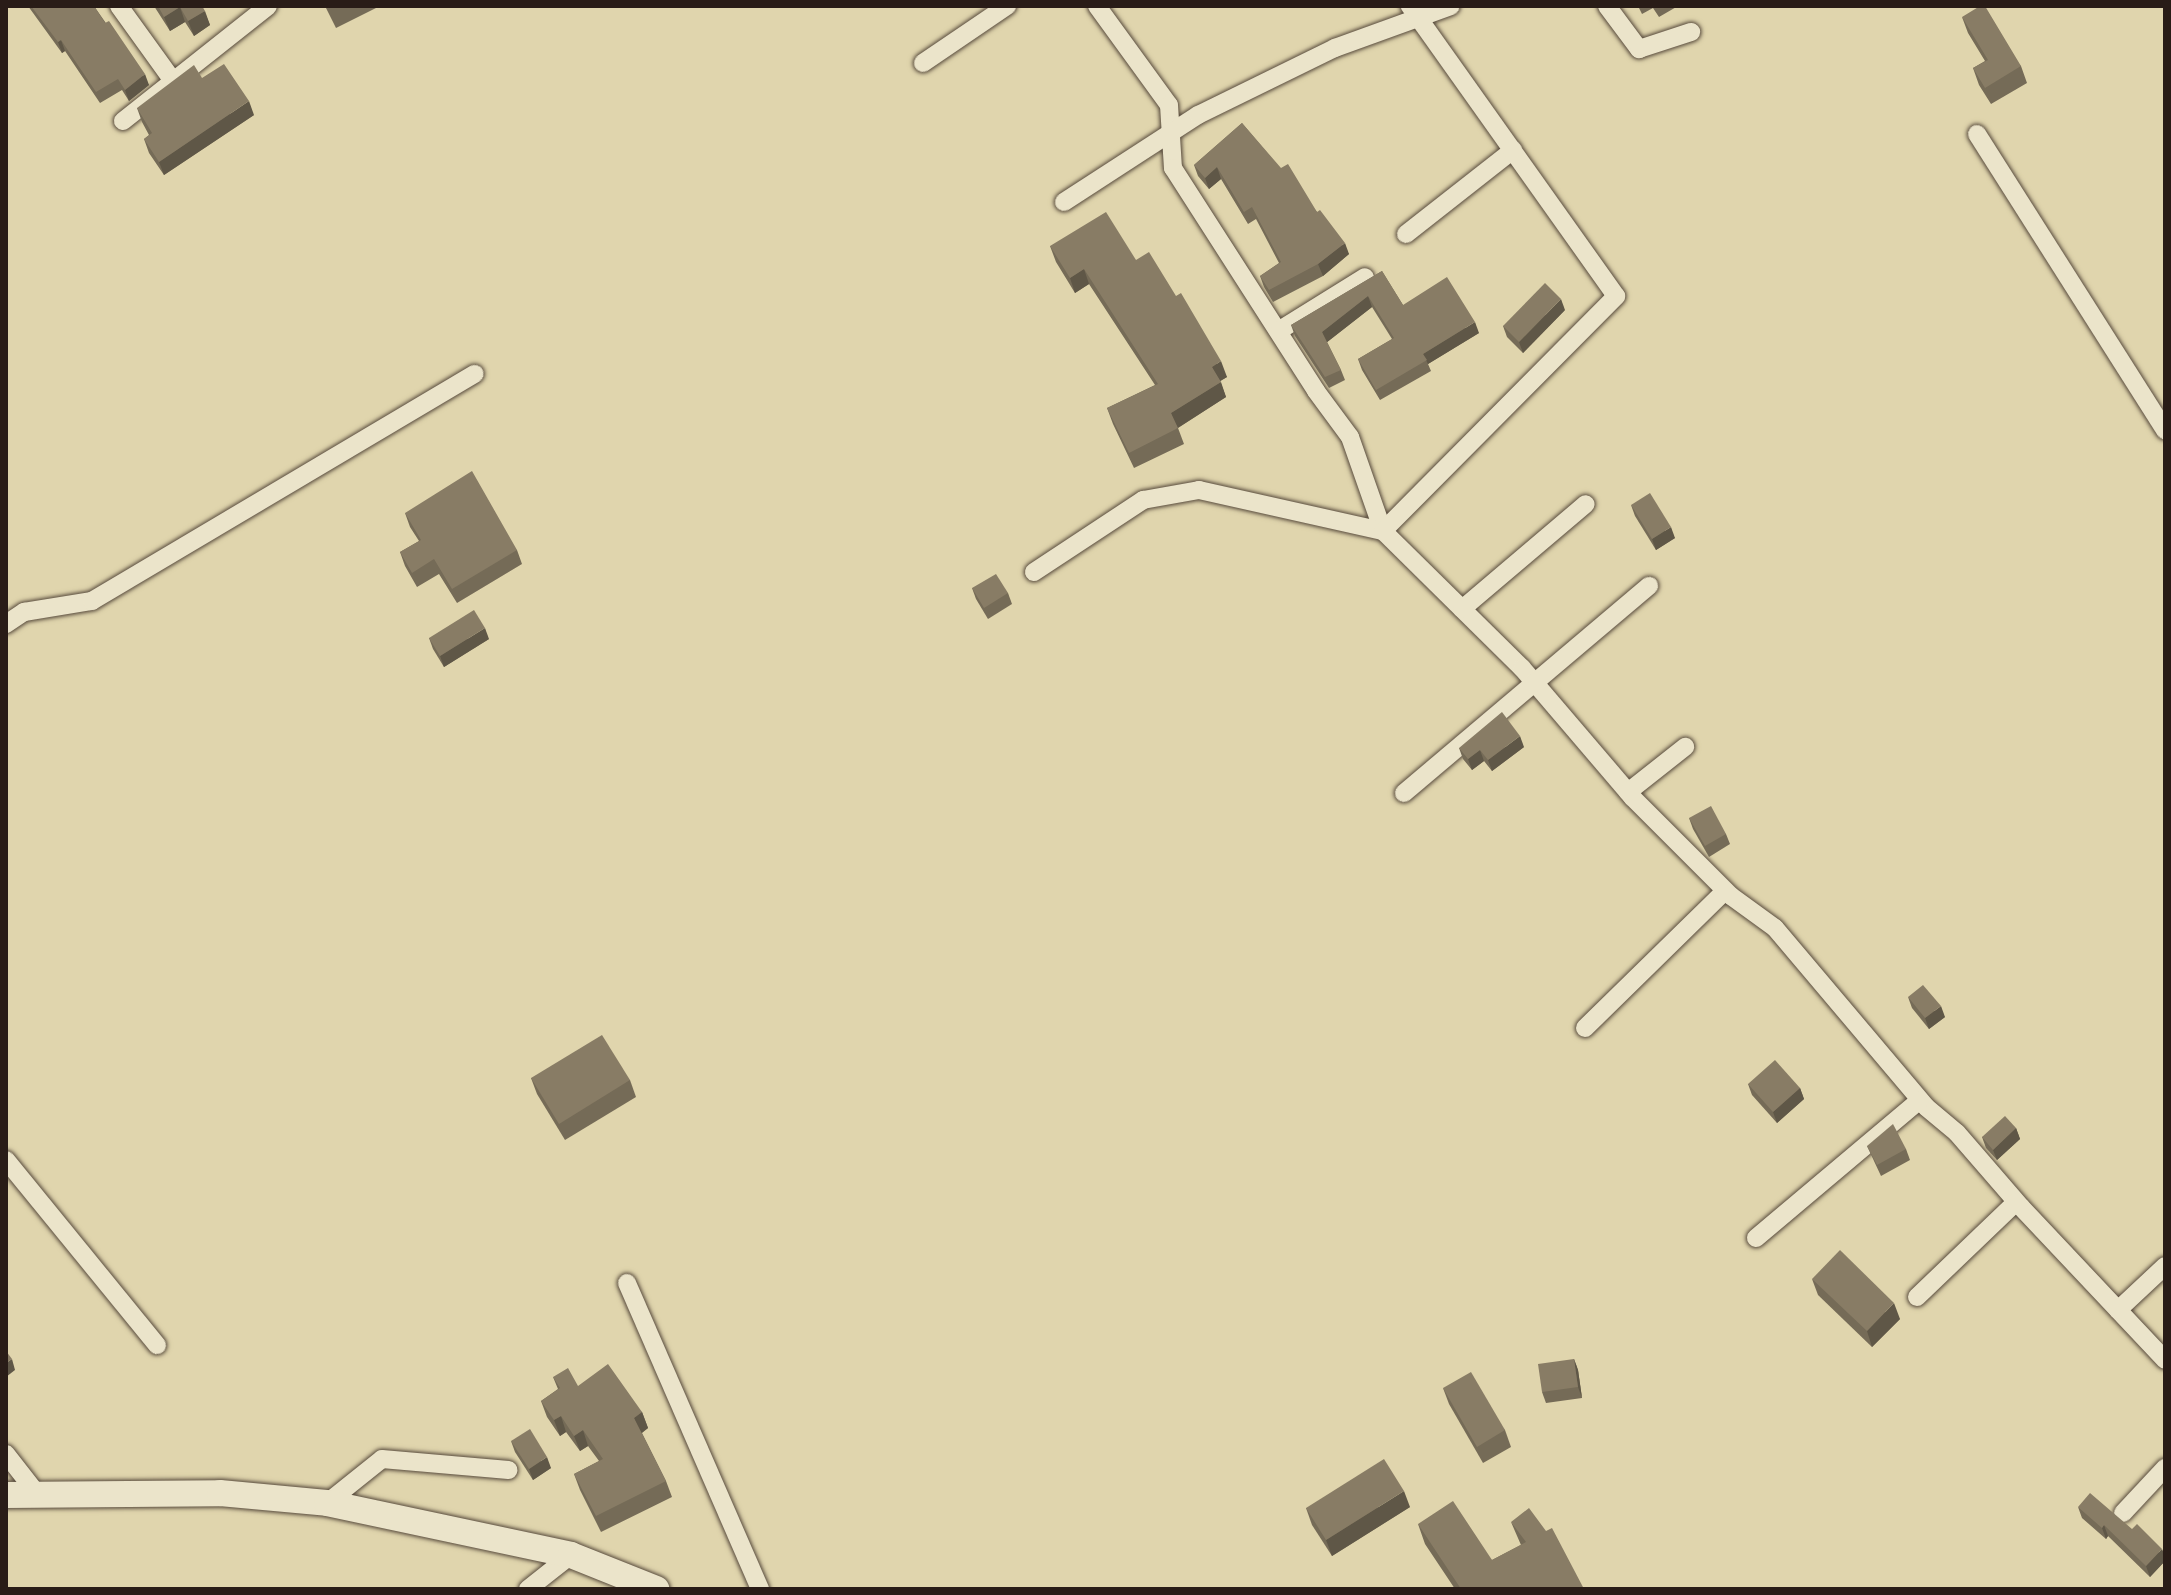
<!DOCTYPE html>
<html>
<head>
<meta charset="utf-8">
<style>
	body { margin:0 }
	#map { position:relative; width:2171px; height:1595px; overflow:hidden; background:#e0d5ad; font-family:"IM FELL English",serif }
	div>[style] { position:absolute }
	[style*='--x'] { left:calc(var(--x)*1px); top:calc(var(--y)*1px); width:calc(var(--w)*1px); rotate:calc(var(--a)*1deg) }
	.roads { filter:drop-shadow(0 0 2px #574a3c) drop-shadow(0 0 2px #574a3c) }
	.minor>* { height:18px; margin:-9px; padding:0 9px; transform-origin:9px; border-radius:9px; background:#ebe4ca }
	.secondary>* { height:26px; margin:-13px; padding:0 13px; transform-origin:13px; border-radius:13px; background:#ebe4ca }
	.wall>* { inset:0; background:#756b57 }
	.shaded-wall>* { inset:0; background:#5f5747 }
	.building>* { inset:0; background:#887c65 }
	span { translate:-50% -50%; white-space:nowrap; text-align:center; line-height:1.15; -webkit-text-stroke:6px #ebe4ca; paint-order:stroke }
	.frame { position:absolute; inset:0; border:8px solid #291c17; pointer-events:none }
</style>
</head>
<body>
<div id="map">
	<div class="roads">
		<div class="minor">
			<i style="--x:119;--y:6;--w:92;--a:54.2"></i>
			<i style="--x:1097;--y:6;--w:122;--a:54"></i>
			<i style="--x:1169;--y:105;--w:63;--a:86.4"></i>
			<i style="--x:1173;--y:168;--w:265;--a:57.3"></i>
			<i style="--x:1316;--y:391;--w:57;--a:53.5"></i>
			<i style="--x:1350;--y:437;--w:100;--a:70.7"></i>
			<i style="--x:1383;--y:531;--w:195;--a:44.6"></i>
			<i style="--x:1522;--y:668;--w:170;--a:49.5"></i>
			<i style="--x:1632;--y:797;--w:140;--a:45"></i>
			<i style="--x:1731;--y:896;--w:54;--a:36"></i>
			<i style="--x:1775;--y:928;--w:234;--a:49.8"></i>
			<i style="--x:1926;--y:1107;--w:40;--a:40"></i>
			<i style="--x:1957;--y:1133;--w:98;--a:49.1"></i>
			<i style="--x:2021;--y:1207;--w:210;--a:46.7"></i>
			<i style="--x:1607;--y:6;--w:54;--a:53.3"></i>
			<i style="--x:1639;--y:49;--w:55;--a:-18.1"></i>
			<i style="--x:923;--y:63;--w:102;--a:-34.2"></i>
			<i style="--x:123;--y:121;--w:185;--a:-38.4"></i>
			<i style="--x:1977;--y:134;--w:351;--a:57.6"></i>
			<i style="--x:1064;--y:202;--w:160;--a:-33"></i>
			<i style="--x:1198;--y:115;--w:153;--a:-26.1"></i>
			<i style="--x:1335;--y:48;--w:123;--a:-19.9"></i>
			<i style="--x:1406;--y:234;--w:136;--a:-38.1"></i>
			<i style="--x:1280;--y:330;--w:100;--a:-31.9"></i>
			<i style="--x:1034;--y:572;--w:131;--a:-33.4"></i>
			<i style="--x:1143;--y:500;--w:57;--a:-10.1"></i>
			<i style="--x:1199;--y:490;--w:189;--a:12.6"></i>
			<i style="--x:1383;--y:531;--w:331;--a:-45.2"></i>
			<i style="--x:1616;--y:296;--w:356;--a:-125.4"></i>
			<i style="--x:1462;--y:609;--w:162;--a:-40.3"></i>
			<i style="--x:6;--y:624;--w:22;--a:-34"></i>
			<i style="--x:24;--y:612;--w:69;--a:-9.2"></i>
			<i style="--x:92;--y:601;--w:445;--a:-30.7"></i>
			<i style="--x:1628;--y:792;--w:73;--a:-38.3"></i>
			<i style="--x:1404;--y:793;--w:321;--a:-40.2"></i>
			<i style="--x:1585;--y:1028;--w:196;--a:-44.4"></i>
			<i style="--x:6;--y:1160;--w:239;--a:50.8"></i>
			<i style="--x:1756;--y:1238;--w:214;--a:-40.1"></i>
			<i style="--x:627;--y:1283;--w:334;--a:66.5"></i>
			<i style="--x:1917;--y:1297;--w:137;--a:-43.8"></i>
			<i style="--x:2118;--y:1310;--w:64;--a:-43.1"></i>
			<i style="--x:6;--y:1454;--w:52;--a:52"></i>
			<i style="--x:327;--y:1503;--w:70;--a:-38.7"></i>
			<i style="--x:382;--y:1459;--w:127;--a:5"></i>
			<i style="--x:2123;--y:1513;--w:62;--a:-47"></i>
			<i style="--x:528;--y:1589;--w:55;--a:-38.3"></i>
		</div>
		<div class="secondary">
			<i style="--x:6;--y:1495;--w:214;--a:-0.5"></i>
			<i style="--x:220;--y:1493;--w:107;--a:5.3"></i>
			<i style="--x:327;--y:1503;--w:249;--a:12"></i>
			<i style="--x:571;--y:1555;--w:92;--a:21.8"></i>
		</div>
	</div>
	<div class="wall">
		<i style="clip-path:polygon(28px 6px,94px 6px,149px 85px,129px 101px,122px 90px,100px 103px,65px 51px,62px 53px)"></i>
		<i style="clip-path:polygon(154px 6px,202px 6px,210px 25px,194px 36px,185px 22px,170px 31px)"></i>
		<i style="clip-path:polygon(325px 6px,380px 6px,336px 28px)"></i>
		<i style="clip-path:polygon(1638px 6px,1678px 6px,1659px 17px,1653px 8px,1642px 14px)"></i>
		<i style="clip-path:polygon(1962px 17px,2021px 66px,2027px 83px,1991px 104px,1979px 85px,1973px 68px,1985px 61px,1968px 33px)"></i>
		<i style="clip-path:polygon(137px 108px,254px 115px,164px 175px,149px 153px,144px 139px,149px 135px,142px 122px)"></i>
		<i style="clip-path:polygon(1242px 123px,1317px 212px,1349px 254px,1323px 276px,1273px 302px,1264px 287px,1260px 276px,1279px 263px,1256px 219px,1248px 224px,1221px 179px,1209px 189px,1198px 176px,1194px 165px)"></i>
		<i style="clip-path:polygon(1050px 246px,1136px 260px,1227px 377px,1220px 381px,1226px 397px,1178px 428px,1184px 444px,1134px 468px,1113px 424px,1107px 408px,1155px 385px,1089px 284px,1075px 293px,1056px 262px)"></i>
		<i style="clip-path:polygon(1382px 271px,1403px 305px,1479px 333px,1428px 364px,1431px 371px,1380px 400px,1362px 370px,1358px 359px,1392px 339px,1372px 307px,1327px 342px,1341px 370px,1345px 380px,1329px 388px,1295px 336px,1291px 325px)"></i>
		<i style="clip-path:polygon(1565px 310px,1523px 353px,1507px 337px,1503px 326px)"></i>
		<i style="clip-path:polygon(1631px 505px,1675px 538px,1656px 550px,1635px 516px)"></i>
		<i style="clip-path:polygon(405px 513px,517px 550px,522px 564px,457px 603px,439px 574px,417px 587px,405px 566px,400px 552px,419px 541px,410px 527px)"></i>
		<i style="clip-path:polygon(972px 588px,1008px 593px,1012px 604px,988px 619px,976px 599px)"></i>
		<i style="clip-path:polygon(429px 638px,489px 639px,444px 667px,433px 649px)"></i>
		<i style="clip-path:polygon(1524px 747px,1492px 771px,1484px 761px,1472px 770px,1463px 759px,1459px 748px)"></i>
		<i style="clip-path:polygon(1689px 818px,1726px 834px,1730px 844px,1709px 857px,1693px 829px)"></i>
		<i style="clip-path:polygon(1908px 997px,1945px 1017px,1929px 1029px,1912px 1008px)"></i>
		<i style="clip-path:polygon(531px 1078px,630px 1080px,636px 1097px,565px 1140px,537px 1094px)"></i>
		<i style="clip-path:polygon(1748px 1084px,1800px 1088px,1804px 1099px,1777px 1123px,1752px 1095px)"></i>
		<i style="clip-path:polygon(2016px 1128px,2020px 1139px,1997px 1160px,1986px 1148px,1982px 1137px)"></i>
		<i style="clip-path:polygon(1867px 1146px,1906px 1149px,1910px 1160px,1881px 1176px)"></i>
		<i style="clip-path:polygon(1812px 1279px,1900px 1319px,1872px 1347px,1818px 1295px)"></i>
		<i style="clip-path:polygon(1574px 1359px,1578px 1370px,1582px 1398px,1546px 1403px,1542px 1392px)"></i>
		<i style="clip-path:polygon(553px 1377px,642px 1412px,648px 1428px,642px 1433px,666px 1481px,672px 1497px,601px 1532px,580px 1490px,574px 1474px,599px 1461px,588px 1446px,580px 1451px,566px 1432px,560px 1436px,547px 1417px,541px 1401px,558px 1389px)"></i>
		<i style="clip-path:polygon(1443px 1388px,1505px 1430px,1511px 1447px,1483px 1463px,1449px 1404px)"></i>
		<i style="clip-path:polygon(511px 1441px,551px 1468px,533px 1480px,515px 1452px)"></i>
		<i style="clip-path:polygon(1410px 1507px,1332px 1556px,1312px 1525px,1306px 1508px)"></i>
		<i style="clip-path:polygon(2078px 1507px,2165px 1556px,2165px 1561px,2150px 1577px,2108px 1536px,2106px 1539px,2082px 1518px)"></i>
		<i style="clip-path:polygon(1511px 1522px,1584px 1589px,1455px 1589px,1425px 1544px,1418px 1524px,1492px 1560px,1521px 1545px)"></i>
	</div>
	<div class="shaded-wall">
		<i style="clip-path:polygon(180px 7px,185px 22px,170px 31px,164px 17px)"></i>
		<i style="clip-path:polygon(205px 11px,210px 25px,194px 36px,188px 21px)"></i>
		<i style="clip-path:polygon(61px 40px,65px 51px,62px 53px,58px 42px)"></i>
		<i style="clip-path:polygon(145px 74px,149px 85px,129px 101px,125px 90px)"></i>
		<i style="clip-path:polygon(249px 101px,254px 115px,164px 175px,159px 162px)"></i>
		<i style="clip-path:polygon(1217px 167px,1221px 179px,1209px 189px,1205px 178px)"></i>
		<i style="clip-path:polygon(1345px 243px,1349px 254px,1323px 276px,1318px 264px)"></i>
		<i style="clip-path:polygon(1084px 269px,1089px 284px,1075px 293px,1070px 278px)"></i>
		<i style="clip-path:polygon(1368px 296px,1372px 307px,1326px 343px,1322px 332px)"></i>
		<i style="clip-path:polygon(1561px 299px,1565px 310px,1523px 353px,1519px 342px)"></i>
		<i style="clip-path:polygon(1475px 322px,1479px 333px,1428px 364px,1423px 354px)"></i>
		<i style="clip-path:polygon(1221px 361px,1227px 377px,1217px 383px,1212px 367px)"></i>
		<i style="clip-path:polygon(1221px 382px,1226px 397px,1176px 429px,1171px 413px)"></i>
		<i style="clip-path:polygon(1671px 527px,1675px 538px,1656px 550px,1652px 539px)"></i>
		<i style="clip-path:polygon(485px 628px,489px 639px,444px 667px,440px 656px)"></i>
		<i style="clip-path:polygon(1520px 736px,1524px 747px,1492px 771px,1488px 760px)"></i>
		<i style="clip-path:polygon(1480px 750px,1484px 761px,1472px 770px,1468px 759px)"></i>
		<i style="clip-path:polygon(1941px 1006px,1945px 1017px,1929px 1029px,1925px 1018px)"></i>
		<i style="clip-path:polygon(1800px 1088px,1804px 1099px,1777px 1123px,1773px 1112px)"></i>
		<i style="clip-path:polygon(2016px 1128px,2020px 1139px,1997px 1160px,1993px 1150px)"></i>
		<i style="clip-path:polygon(1894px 1303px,1900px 1319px,1872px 1347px,1867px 1331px)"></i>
		<i style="clip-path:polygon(12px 1359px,15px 1370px,6px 1377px,6px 1363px)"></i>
		<i style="clip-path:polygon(1574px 1359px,1578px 1370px,1582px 1398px,1578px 1387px)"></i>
		<i style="clip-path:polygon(642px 1412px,648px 1428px,640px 1434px,634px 1418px)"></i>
		<i style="clip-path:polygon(561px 1416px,566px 1432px,560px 1436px,554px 1420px)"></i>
		<i style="clip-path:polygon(583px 1430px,588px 1446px,580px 1451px,574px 1436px)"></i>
		<i style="clip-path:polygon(547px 1457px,551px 1468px,533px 1480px,529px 1469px)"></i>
		<i style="clip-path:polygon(1404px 1491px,1410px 1507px,1332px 1556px,1326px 1540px)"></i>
		<i style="clip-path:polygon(2104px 1525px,2108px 1536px,2106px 1539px,2102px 1528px)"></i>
		<i style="clip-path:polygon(2162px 1549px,2165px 1556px,2165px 1561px,2150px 1577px,2146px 1566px)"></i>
	</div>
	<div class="building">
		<i style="clip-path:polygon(31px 6px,94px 6px,105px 23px,109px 21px,145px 74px,125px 90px,118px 79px,96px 92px,61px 40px,58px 42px)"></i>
		<i style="clip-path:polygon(158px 6px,202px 6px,205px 11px,188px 21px,180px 7px,164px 17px)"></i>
		<i style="clip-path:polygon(1980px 6px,1985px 6px,2021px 66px,1985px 88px,1973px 68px,1988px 60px,1962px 17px)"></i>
		<i style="clip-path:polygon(224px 64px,249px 101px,159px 162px,144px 139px,152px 133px,137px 108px,194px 65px,202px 78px)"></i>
		<i style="clip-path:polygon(1242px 123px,1281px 168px,1288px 164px,1317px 212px,1320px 210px,1345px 243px,1318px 264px,1269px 290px,1260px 276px,1281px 262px,1252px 207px,1244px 212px,1217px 167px,1205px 178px,1194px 165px)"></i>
		<i style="clip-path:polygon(1106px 212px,1136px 260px,1149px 252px,1176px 296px,1181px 293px,1221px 361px,1212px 367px,1221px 382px,1171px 413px,1178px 428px,1129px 453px,1107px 408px,1158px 384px,1084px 269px,1070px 278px,1050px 246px)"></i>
		<i style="clip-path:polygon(1382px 271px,1403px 305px,1447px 277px,1475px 322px,1423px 354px,1427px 360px,1376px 390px,1358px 359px,1394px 338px,1368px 296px,1322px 332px,1341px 370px,1325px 377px,1291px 325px)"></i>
		<i style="clip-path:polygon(1545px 283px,1561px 299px,1519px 342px,1503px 326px)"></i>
		<i style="clip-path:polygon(472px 471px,517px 550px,452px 589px,434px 559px,412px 573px,400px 552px,421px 540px,405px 513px)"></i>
		<i style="clip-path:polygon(1650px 493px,1671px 527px,1652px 539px,1631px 505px)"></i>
		<i style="clip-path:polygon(996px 574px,1008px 593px,984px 608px,972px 588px)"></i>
		<i style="clip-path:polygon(474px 610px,485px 628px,440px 656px,429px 638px)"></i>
		<i style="clip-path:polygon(1502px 712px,1520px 736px,1488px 760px,1480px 750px,1468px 759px,1459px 748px)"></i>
		<i style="clip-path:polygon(1711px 806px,1726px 834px,1705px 846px,1689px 818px)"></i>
		<i style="clip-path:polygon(1923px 985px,1941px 1006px,1925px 1018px,1908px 997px)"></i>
		<i style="clip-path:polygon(602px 1035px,630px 1080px,559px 1124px,531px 1078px)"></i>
		<i style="clip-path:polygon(1775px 1060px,1800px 1088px,1773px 1112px,1748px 1084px)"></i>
		<i style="clip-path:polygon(2005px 1116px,2016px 1128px,1993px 1150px,1982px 1137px)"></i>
		<i style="clip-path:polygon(1893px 1124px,1906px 1149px,1877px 1165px,1867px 1146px)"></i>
		<i style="clip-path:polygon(1840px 1250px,1894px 1303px,1867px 1331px,1812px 1279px)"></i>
		<i style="clip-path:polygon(6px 1351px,12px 1359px,6px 1363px)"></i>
		<i style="clip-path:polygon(1574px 1359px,1578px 1387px,1542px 1392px,1538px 1364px)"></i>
		<i style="clip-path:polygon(608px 1364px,642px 1412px,634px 1418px,666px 1481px,596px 1516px,574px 1474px,603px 1459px,583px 1430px,574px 1436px,561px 1416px,554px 1420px,541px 1401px,560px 1388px,553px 1377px,568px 1368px,578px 1386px)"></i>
		<i style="clip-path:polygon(1471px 1372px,1505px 1430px,1477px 1447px,1443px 1388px)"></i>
		<i style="clip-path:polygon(530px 1429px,547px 1457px,529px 1469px,511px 1441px)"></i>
		<i style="clip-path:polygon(1384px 1459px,1404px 1491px,1326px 1540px,1306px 1508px)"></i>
		<i style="clip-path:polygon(2090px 1493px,2132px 1529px,2137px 1524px,2162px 1549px,2146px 1566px,2104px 1525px,2102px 1528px,2078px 1507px)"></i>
		<i style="clip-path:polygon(1453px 1501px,1492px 1560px,1526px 1542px,1511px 1522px,1529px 1508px,1546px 1531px,1552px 1528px,1584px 1589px,1461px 1589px,1418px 1524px)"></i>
	</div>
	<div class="frame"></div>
</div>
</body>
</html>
